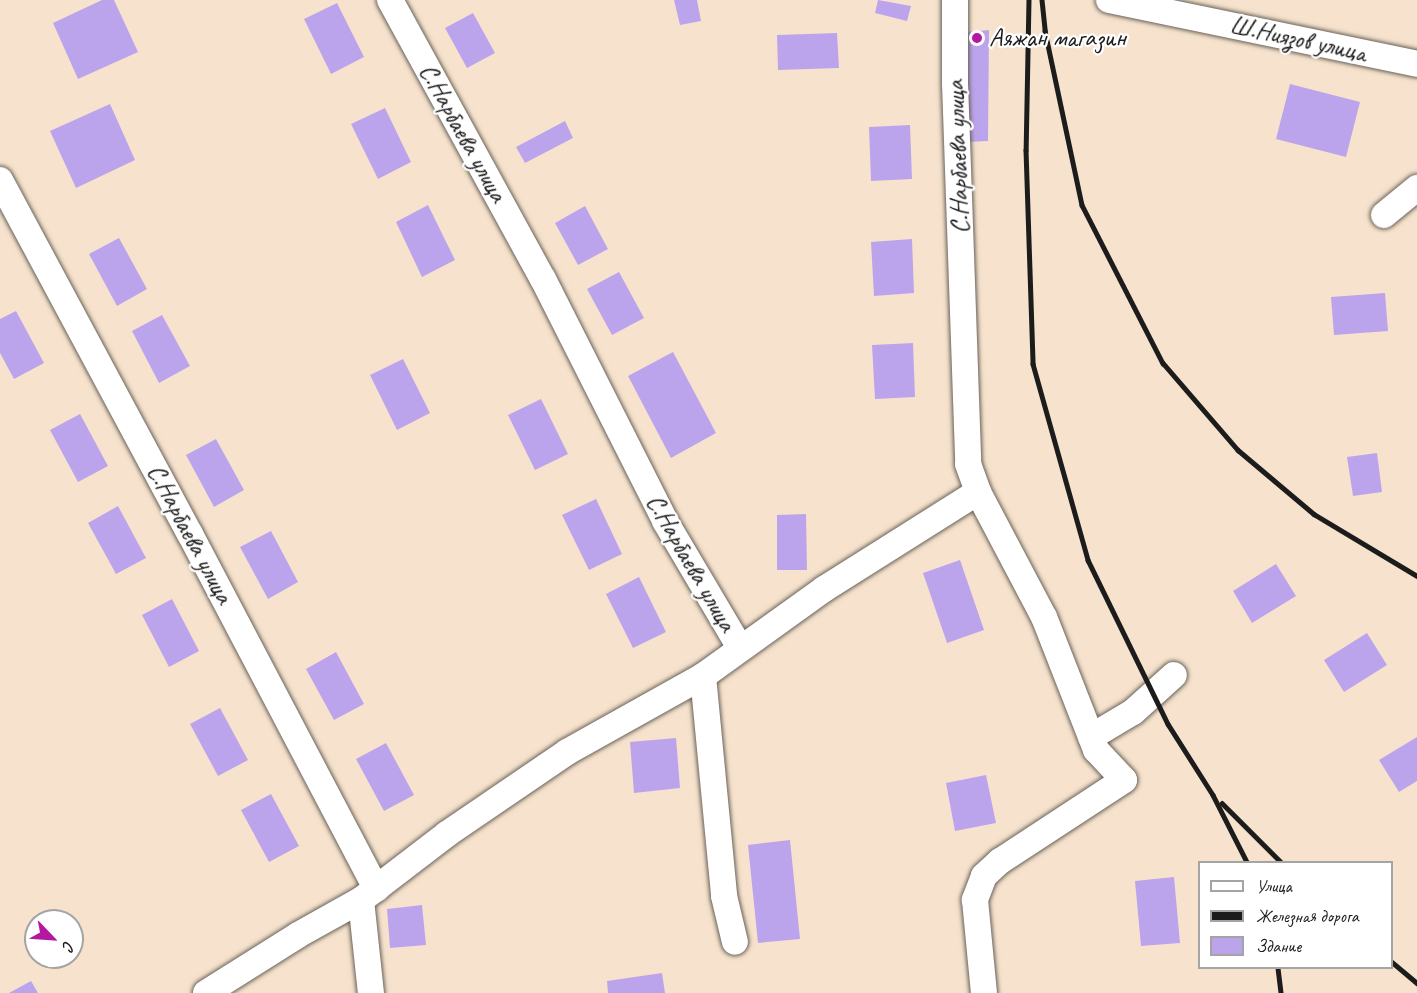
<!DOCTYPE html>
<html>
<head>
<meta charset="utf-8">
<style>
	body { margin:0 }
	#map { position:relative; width:1417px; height:993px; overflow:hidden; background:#f7e3cd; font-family:Caveat,sans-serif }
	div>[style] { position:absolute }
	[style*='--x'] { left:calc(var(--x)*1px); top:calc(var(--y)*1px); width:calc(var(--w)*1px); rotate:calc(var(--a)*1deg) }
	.building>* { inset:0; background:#bca4ed }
	.roads { filter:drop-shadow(0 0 2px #69625a) drop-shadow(0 0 2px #69625a) }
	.minor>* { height:26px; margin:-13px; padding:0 13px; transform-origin:13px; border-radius:13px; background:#fff }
	.rail>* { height:4.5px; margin:-2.25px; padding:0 2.25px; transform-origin:2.25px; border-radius:2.25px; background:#1c1c1c }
	.dots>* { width:16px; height:16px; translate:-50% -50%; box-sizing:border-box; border:3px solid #fff; border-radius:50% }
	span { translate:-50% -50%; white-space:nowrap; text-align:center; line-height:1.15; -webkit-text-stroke:4.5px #fff; paint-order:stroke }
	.poi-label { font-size:26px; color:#1c1c1c }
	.left { translate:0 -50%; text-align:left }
	.street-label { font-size:26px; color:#1c1c1c }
	.legend { position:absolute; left:1198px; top:861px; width:195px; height:108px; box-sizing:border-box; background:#fff; border:2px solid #a4a4a4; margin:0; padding:8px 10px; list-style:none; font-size:18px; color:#1c1c1c }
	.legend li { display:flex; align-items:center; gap:12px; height:30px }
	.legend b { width:30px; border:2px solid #a4a4a4 }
	.north { position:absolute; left:24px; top:909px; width:60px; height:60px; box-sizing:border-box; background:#fff; border:2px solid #a4a4a4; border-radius:50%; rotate:115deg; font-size:16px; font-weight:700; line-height:24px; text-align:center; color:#1c1c1c }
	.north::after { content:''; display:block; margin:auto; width:21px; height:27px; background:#b5179e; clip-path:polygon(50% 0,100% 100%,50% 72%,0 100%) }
</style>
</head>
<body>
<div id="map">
	<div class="building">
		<i style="clip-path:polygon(102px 0,114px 0,138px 52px,78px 79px,53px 23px)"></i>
		<i style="clip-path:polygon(674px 0,697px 0,701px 21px,680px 25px)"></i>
		<i style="clip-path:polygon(878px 0,911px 6px,907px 21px,875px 13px)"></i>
		<i style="clip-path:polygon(337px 3px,364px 57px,331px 74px,304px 19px)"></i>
		<i style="clip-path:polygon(473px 13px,495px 53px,467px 68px,445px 28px)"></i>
		<i style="clip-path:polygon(989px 30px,988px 141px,967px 142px,966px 32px)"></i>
		<i style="clip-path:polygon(837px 33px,839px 68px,778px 70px,777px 35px)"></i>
		<i style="clip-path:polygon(1290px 84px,1360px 102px,1346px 157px,1276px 139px)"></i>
		<i style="clip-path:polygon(110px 104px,135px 160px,76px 188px,50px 131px)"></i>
		<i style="clip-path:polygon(385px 108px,411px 162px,378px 179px,351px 124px)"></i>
		<i style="clip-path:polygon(565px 121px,573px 138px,525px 163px,516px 147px)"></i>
		<i style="clip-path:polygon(910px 125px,912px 179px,871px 181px,869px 127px)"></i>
		<i style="clip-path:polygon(428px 205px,455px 260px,422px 277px,396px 222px)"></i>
		<i style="clip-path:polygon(585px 206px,608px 249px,578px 265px,555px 223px)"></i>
		<i style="clip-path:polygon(119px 238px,147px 289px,117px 306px,89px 254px)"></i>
		<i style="clip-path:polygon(912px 239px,914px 293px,874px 296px,871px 242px)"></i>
		<i style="clip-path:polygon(619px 272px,644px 318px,612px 335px,587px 289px)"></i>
		<i style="clip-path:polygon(1385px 293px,1388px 331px,1334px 335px,1331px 297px)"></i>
		<i style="clip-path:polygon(16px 311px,44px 363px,14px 379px,0 353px,0 319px)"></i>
		<i style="clip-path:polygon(162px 315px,190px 366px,159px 383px,132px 331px)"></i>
		<i style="clip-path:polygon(913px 343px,915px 397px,875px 399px,872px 345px)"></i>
		<i style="clip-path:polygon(673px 352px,716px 433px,671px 458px,628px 376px)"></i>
		<i style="clip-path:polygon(403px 359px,430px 413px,397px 430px,370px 375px)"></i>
		<i style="clip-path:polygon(541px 399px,568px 454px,535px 470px,508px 415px)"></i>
		<i style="clip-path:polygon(80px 414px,108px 466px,78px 482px,50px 430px)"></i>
		<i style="clip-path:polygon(216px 439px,244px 490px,214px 507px,186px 455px)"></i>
		<i style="clip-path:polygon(1377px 453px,1382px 492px,1353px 496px,1347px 457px)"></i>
		<i style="clip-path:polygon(596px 499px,622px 554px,589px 570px,562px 515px)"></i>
		<i style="clip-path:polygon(118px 506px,146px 558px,116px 574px,88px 523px)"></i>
		<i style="clip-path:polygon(806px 514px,807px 570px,777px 570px,777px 515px)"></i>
		<i style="clip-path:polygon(271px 531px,298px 582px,268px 599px,240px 547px)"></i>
		<i style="clip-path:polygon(960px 560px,984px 630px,947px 643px,923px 573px)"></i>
		<i style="clip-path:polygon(1276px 564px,1296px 596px,1252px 623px,1233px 591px)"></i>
		<i style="clip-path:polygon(639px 577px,666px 632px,633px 648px,606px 594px)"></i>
		<i style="clip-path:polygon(172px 599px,199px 651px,169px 667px,142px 615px)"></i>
		<i style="clip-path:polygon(1367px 633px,1387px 665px,1344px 692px,1324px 660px)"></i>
		<i style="clip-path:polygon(336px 652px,364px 704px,334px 720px,306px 669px)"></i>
		<i style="clip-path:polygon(220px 708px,248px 760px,218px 776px,190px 724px)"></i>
		<i style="clip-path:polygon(1417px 737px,1417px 781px,1399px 792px,1379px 760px)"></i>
		<i style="clip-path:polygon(676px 738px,680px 788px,634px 793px,630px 742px)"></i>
		<i style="clip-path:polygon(386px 743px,414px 795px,384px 811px,356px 759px)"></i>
		<i style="clip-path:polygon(986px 775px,996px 823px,955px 831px,946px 783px)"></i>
		<i style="clip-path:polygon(271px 794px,299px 846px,269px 862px,241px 810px)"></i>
		<i style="clip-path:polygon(790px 840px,800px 939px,758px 943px,748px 845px)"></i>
		<i style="clip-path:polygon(1174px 877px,1180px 943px,1141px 946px,1135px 881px)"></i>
		<i style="clip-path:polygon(422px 905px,426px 945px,390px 948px,387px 909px)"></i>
		<i style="clip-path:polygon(662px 973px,665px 993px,608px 993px,607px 981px)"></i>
		<i style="clip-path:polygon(31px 981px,38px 993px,9px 993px)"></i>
	</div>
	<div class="roads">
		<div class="minor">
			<i style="--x:390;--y:0;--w:318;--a:61.3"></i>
			<i style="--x:543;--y:279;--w:271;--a:63.2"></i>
			<i style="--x:665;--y:521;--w:147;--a:59.4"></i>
			<i style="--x:955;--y:0;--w:83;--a:90"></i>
			<i style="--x:955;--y:83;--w:381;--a:88"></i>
			<i style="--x:968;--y:464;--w:30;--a:70"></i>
			<i style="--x:978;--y:492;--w:141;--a:62.2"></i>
			<i style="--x:1044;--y:617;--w:143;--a:68.6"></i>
			<i style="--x:1096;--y:750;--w:41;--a:47"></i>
			<i style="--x:1124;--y:780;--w:148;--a:146.8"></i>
			<i style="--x:1000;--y:861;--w:22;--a:137"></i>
			<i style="--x:984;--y:876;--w:26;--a:111"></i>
			<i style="--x:975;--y:900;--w:93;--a:84.5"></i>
			<i style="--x:1109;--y:0;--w:315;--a:11.7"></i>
			<i style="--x:0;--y:180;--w:402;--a:61.8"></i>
			<i style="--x:190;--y:534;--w:401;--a:62.3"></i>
			<i style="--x:1384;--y:215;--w:43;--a:-39.3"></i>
			<i style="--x:703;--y:676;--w:221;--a:84.5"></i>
			<i style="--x:724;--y:896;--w:47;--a:76.6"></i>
			<i style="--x:1091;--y:737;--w:49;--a:-30.8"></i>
			<i style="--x:1133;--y:712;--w:55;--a:-42.1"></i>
			<i style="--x:361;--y:900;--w:94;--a:83.9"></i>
			<i style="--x:206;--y:993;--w:109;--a:-32.2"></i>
			<i style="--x:298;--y:935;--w:72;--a:-29.1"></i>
			<i style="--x:361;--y:900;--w:108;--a:-37.5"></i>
			<i style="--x:447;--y:834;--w:145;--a:-34.3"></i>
			<i style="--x:567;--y:752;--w:156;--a:-29.2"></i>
			<i style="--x:703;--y:676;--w:149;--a:-35.7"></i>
			<i style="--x:824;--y:589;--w:182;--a:-32.2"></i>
		</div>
	</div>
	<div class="rail">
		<i style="--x:1029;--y:0;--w:150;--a:91.1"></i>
		<i style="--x:1026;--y:150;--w:214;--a:88.1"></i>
		<i style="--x:1033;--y:364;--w:204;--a:74.3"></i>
		<i style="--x:1088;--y:560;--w:182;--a:64"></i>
		<i style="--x:1168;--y:724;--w:84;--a:57.6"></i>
		<i style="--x:1213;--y:795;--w:75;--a:63.1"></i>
		<i style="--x:1042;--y:0;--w:31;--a:84"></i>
		<i style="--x:1045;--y:31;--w:178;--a:78"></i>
		<i style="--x:1082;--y:205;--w:178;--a:62.9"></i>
		<i style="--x:1163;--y:363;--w:115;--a:49.2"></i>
		<i style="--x:1238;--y:450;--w:99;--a:40.1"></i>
		<i style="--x:1314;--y:514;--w:120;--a:31"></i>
		<i style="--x:1222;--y:803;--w:83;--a:45"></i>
		<i style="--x:1392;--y:962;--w:33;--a:40"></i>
		<i style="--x:1278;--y:968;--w:25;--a:83"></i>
	</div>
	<div class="dots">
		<i style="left:977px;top:38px;background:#b5179e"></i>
	</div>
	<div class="poi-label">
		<span class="left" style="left:989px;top:38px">Аяжан магазин</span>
	</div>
	<div class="street-label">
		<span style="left:1298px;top:39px;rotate:12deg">Ш.Ниязов улица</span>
		<span style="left:463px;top:133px;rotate:61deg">С.Нарбаева улица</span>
		<span style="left:958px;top:157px;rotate:-92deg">С.Нарбаева улица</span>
		<span style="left:190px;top:534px;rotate:62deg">С.Нарбаева улица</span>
		<span style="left:691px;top:563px;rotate:60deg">С.Нарбаева улица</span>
	</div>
	<ul class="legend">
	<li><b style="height:8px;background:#fff"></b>Улица</li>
	<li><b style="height:8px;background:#1c1c1c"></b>Железная дорога</li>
	<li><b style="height:16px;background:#bca4ed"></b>Здание</li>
	</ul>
	<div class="north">С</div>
</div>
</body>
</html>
